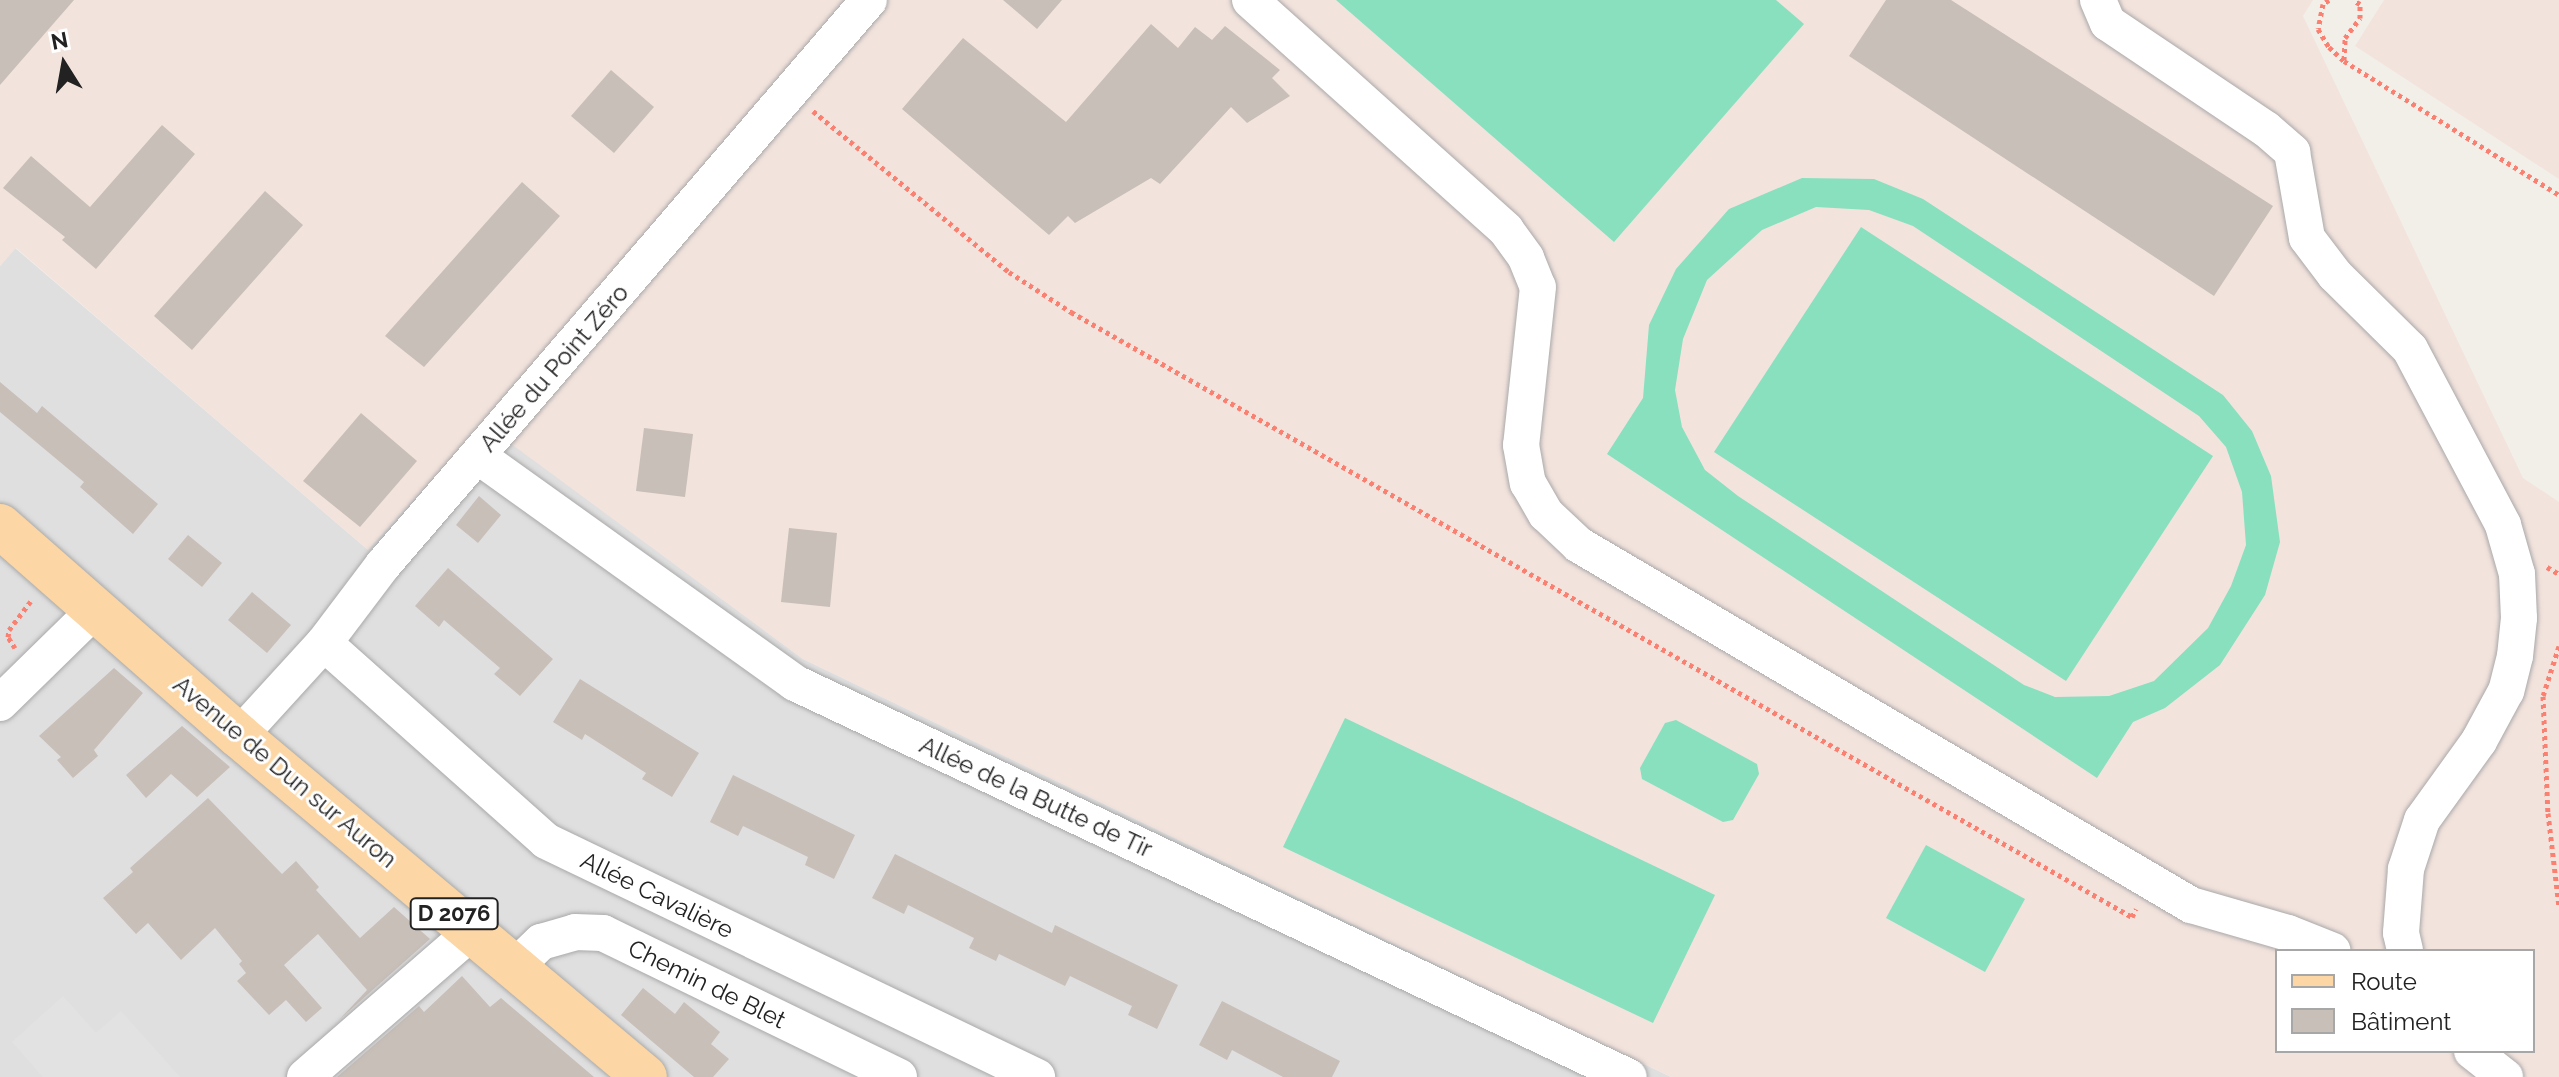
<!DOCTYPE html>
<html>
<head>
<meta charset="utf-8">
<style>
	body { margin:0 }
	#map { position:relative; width:2559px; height:1077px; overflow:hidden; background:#f2efe9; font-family:Raleway,sans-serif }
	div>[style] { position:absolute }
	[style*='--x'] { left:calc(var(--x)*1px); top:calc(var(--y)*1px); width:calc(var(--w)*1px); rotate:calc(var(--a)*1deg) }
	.residential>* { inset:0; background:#e0dfdf }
	.military>* { inset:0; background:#f3e3dd }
	.pitch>* { inset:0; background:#88e0be }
	.parking>* { inset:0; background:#e2e2e2 }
	.building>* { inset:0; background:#c7bfb8 }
	.path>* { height:5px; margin-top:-2.5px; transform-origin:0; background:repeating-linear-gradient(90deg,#fa8072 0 4px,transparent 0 8px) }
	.roads { filter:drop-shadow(0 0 2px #a9a9a9) drop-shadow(0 0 2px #a9a9a9) }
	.minor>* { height:36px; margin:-18px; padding:0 18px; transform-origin:18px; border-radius:18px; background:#fff }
	.major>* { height:44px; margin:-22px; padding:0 22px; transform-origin:22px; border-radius:22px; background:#fcd6a4 }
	span { translate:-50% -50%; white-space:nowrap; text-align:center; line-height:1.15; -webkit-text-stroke:6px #fff; paint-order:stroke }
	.shield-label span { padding:2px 6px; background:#fff; border:2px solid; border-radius:6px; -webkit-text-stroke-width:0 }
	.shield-label { font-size:22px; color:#222; font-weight:700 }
	.street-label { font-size:24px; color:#222 }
	.legend { position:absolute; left:2275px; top:949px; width:260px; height:104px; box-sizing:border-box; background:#fff; border:2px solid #a7a7a7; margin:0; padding:10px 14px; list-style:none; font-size:24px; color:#222 }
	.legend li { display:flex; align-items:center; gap:16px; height:40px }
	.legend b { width:40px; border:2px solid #a7a7a7 }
	.north { position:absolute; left:24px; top:24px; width:80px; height:80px; -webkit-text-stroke:6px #fff; paint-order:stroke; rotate:349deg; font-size:22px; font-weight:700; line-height:32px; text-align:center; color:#222 }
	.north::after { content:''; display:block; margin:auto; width:28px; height:36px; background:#222; clip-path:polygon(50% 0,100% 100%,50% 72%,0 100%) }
</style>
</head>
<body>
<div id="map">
	<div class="residential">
		<i style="clip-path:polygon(15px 248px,367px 549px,483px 422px,803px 659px,1671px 1077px,0 1077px,0 266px)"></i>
	</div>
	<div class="military">
		<i style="clip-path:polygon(evenodd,0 0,2313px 0,2303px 16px,2523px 478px,2559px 502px,2559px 1077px,1671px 1077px,803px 659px,483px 423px,368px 550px,16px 248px,0 266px,0 0,2277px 951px,2533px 951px,2533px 1051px,2277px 1051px,2277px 951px)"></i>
		<i style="clip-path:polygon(2384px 0,2559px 0,2559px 179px,2355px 46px)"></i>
	</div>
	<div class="pitch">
		<i style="clip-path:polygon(1336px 0,1776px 0,1804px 24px,1614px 242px)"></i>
		<i style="clip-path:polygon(evenodd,1802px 178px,1874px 179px,1923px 199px,2223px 395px,2252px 431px,2271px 476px,2280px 542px,2265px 595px,2220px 665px,2165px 708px,2133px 722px,2097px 778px,1607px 454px,1643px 398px,1649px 325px,1676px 269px,1729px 209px,1802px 178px,1816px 207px,1869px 210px,1913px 226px,2199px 416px,2226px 447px,2242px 492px,2246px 545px,2231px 586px,2208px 628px,2154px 681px,2109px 696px,2055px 697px,2024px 685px,1738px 496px,1705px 470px,1682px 427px,1675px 390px,1683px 339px,1707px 280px,1762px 230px,1816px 207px)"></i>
		<i style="clip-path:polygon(1861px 227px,2213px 456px,2066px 681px,1714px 452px)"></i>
		<i style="clip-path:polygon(1345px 718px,1715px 895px,1653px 1023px,1283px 847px)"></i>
		<i style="clip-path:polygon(1676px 720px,1757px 764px,1759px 774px,1733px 820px,1723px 822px,1642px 779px,1640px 768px,1665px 723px)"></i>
		<i style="clip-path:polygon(1926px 845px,2025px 899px,1985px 972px,1886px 918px)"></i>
	</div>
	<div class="parking">
		<i style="clip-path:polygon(63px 996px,96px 1033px,121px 1011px,180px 1077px,43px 1077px,12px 1042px)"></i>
	</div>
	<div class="building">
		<i style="clip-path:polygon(0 0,74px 0,0 85px)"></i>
		<i style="clip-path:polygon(1003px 0,1062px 0,1037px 29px)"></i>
		<i style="clip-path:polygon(1886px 0,1951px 0,2273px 206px,2214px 296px,1849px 56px)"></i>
		<i style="clip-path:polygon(1151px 24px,1178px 48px,1195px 27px,1212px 40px,1225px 26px,1280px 70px,1272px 78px,1290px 96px,1247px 123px,1231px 107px,1160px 184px,1151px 178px,1075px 223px,1068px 216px,1049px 235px,902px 109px,963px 38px,1066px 122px)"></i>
		<i style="clip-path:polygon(611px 70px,654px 107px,614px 153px,571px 116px)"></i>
		<i style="clip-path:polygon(162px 125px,195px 154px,96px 269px,62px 240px,65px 237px,3px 188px,31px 156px,90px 207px)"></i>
		<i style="clip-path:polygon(522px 182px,560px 216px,424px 367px,385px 336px)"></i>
		<i style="clip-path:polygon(265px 191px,303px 225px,192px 350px,154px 316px)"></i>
		<i style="clip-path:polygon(0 382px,37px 413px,42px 406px,158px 504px,133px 534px,80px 487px,84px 482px,0 412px)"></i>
		<i style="clip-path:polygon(361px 413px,417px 461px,360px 527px,303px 481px)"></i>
		<i style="clip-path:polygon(644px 428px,693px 434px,685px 497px,636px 491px)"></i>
		<i style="clip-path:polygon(479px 496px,501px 515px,478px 543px,456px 525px)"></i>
		<i style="clip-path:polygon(789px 528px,837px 533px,830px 607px,781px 602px)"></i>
		<i style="clip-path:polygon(188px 535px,222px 563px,202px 587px,168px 559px)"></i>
		<i style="clip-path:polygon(448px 568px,553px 659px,520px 696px,494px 674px,500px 668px,444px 620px,439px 627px,415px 606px)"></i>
		<i style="clip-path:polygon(252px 592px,291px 625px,267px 653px,228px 620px)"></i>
		<i style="clip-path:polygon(114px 668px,143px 693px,94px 750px,98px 756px,73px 778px,57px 760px,61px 757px,39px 736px)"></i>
		<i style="clip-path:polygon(580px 679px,699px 753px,672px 797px,642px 779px,646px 773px,585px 734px,582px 740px,553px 722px)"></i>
		<i style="clip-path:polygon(182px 726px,230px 767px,197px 797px,171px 774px,146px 798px,126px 775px)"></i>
		<i style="clip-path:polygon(733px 775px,855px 835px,834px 879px,805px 865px,808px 857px,743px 826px,738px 836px,710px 822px)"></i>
		<i style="clip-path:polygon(208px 798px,282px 874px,296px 861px,319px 887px,316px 890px,360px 938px,394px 907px,430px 939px,340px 1019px,367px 990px,318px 934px,284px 965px,322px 1008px,306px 1022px,286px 1000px,269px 1015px,237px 981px,246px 973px,239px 964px,242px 961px,215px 928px,181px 960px,148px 923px,136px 934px,103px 898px,133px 872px,130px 868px)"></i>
		<i style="clip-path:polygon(895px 854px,1052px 933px,1055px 925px,1178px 985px,1157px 1029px,1128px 1015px,1132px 1006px,1070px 976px,1065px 986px,999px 954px,996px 961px,969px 948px,974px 938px,908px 905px,904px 914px,872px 898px)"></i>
		<i style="clip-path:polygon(462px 976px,490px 1007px,501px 998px,594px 1077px,337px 1077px,419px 1006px,424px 1012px)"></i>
		<i style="clip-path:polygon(643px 988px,675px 1014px,684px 1002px,720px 1032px,711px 1044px,729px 1059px,713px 1077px,694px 1077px,621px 1015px)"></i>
		<i style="clip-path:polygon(1222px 1001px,1340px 1061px,1332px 1077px,1283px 1077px,1232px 1050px,1227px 1060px,1199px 1045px)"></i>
	</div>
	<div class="path">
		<i style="--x:2329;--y:0;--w:7;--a:146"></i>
		<i style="--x:2323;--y:4;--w:25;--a:101"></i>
		<i style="--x:2318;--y:29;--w:21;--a:59"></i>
		<i style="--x:2329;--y:47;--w:21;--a:43"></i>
		<i style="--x:2344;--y:61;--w:253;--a:31.9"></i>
		<i style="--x:2344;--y:60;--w:22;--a:-87"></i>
		<i style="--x:2345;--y:38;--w:25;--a:-53"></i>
		<i style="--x:2360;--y:18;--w:14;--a:-90"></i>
		<i style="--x:2360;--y:4;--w:8;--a:-150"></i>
		<i style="--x:813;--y:111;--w:254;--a:39.4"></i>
		<i style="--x:1009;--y:272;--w:74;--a:32.8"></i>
		<i style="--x:1071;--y:312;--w:1221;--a:29.69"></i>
		<i style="--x:2132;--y:917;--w:9;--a:-63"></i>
		<i style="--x:2547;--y:567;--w:14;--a:30"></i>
		<i style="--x:2559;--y:646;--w:52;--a:107.7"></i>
		<i style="--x:2543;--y:696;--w:117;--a:87.6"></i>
		<i style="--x:2548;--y:813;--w:94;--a:83.3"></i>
		<i style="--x:15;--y:648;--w:13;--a:-122"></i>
		<i style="--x:8;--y:637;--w:7;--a:-82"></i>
		<i style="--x:9;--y:630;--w:36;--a:-53"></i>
	</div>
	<div class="roads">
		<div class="minor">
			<i style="--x:1250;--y:0;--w:344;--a:41.9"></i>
			<i style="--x:1506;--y:230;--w:34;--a:54"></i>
			<i style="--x:1526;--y:258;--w:31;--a:68"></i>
			<i style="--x:1538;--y:287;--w:159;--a:96.1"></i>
			<i style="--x:1521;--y:445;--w:39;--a:80"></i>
			<i style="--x:1528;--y:483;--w:36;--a:60"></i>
			<i style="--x:1546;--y:514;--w:45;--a:43.2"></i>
			<i style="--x:1579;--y:545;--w:710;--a:30.47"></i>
			<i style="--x:2191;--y:905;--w:101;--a:16.1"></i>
			<i style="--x:2288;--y:933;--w:48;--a:21.8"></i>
			<i style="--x:2098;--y:0;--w:25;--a:67"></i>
			<i style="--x:2108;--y:23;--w:190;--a:33.9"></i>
			<i style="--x:2266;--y:129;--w:35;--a:41"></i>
			<i style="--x:2292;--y:152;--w:87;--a:80.1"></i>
			<i style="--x:2307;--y:238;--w:46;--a:52.9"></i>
			<i style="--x:2335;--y:275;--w:105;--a:44.6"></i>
			<i style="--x:2410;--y:349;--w:199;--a:62.1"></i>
			<i style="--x:2503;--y:525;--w:51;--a:74.1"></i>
			<i style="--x:2517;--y:574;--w:44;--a:87.4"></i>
			<i style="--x:2519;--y:618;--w:38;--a:96"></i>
			<i style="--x:2515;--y:656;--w:36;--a:104"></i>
			<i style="--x:2506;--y:691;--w:57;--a:118.4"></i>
			<i style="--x:2479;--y:741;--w:97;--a:125.8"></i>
			<i style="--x:2422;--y:820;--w:52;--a:108.1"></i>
			<i style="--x:2406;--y:869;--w:64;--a:94.5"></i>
			<i style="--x:2401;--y:933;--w:18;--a:77"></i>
			<i style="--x:478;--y:456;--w:390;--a:35.6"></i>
			<i style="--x:795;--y:683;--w:922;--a:25.29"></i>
			<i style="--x:324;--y:643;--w:297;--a:41.7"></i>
			<i style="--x:546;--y:841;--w:545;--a:25.67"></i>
			<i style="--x:0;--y:703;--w:134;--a:-44.4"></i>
			<i style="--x:239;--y:736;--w:126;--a:-47.6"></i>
			<i style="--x:324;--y:643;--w:98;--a:-52.9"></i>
			<i style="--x:383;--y:565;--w:745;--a:-49.3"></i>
			<i style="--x:516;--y:966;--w:35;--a:-44"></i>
			<i style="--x:541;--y:942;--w:35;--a:-16"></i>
			<i style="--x:575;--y:932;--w:28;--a:2"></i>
			<i style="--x:603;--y:933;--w:329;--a:25.9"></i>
			<i style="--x:2472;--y:1051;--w:42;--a:38.2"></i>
			<i style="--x:305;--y:1077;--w:223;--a:-41"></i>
		</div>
		<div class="major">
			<i style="--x:0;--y:526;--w:318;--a:41.3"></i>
			<i style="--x:239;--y:736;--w:530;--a:40.03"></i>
		</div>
	</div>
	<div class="shield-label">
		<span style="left:454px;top:914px">D 2076</span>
	</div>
	<div class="street-label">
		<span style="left:554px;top:368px;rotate:-49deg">Allée du Point Zéro</span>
		<span style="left:285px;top:772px;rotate:40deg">Avenue de Dun sur Auron</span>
		<span style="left:1036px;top:797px;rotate:25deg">Allée de la Butte de Tir</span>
		<span style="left:657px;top:895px;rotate:26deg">Allée Cavalière</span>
		<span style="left:707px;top:984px;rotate:26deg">Chemin de Blet</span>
	</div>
	<ul class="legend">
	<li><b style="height:10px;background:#fcd6a4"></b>Route</li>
	<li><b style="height:22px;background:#c7bfb8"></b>Bâtiment</li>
	</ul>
	<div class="north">N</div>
</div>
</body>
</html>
